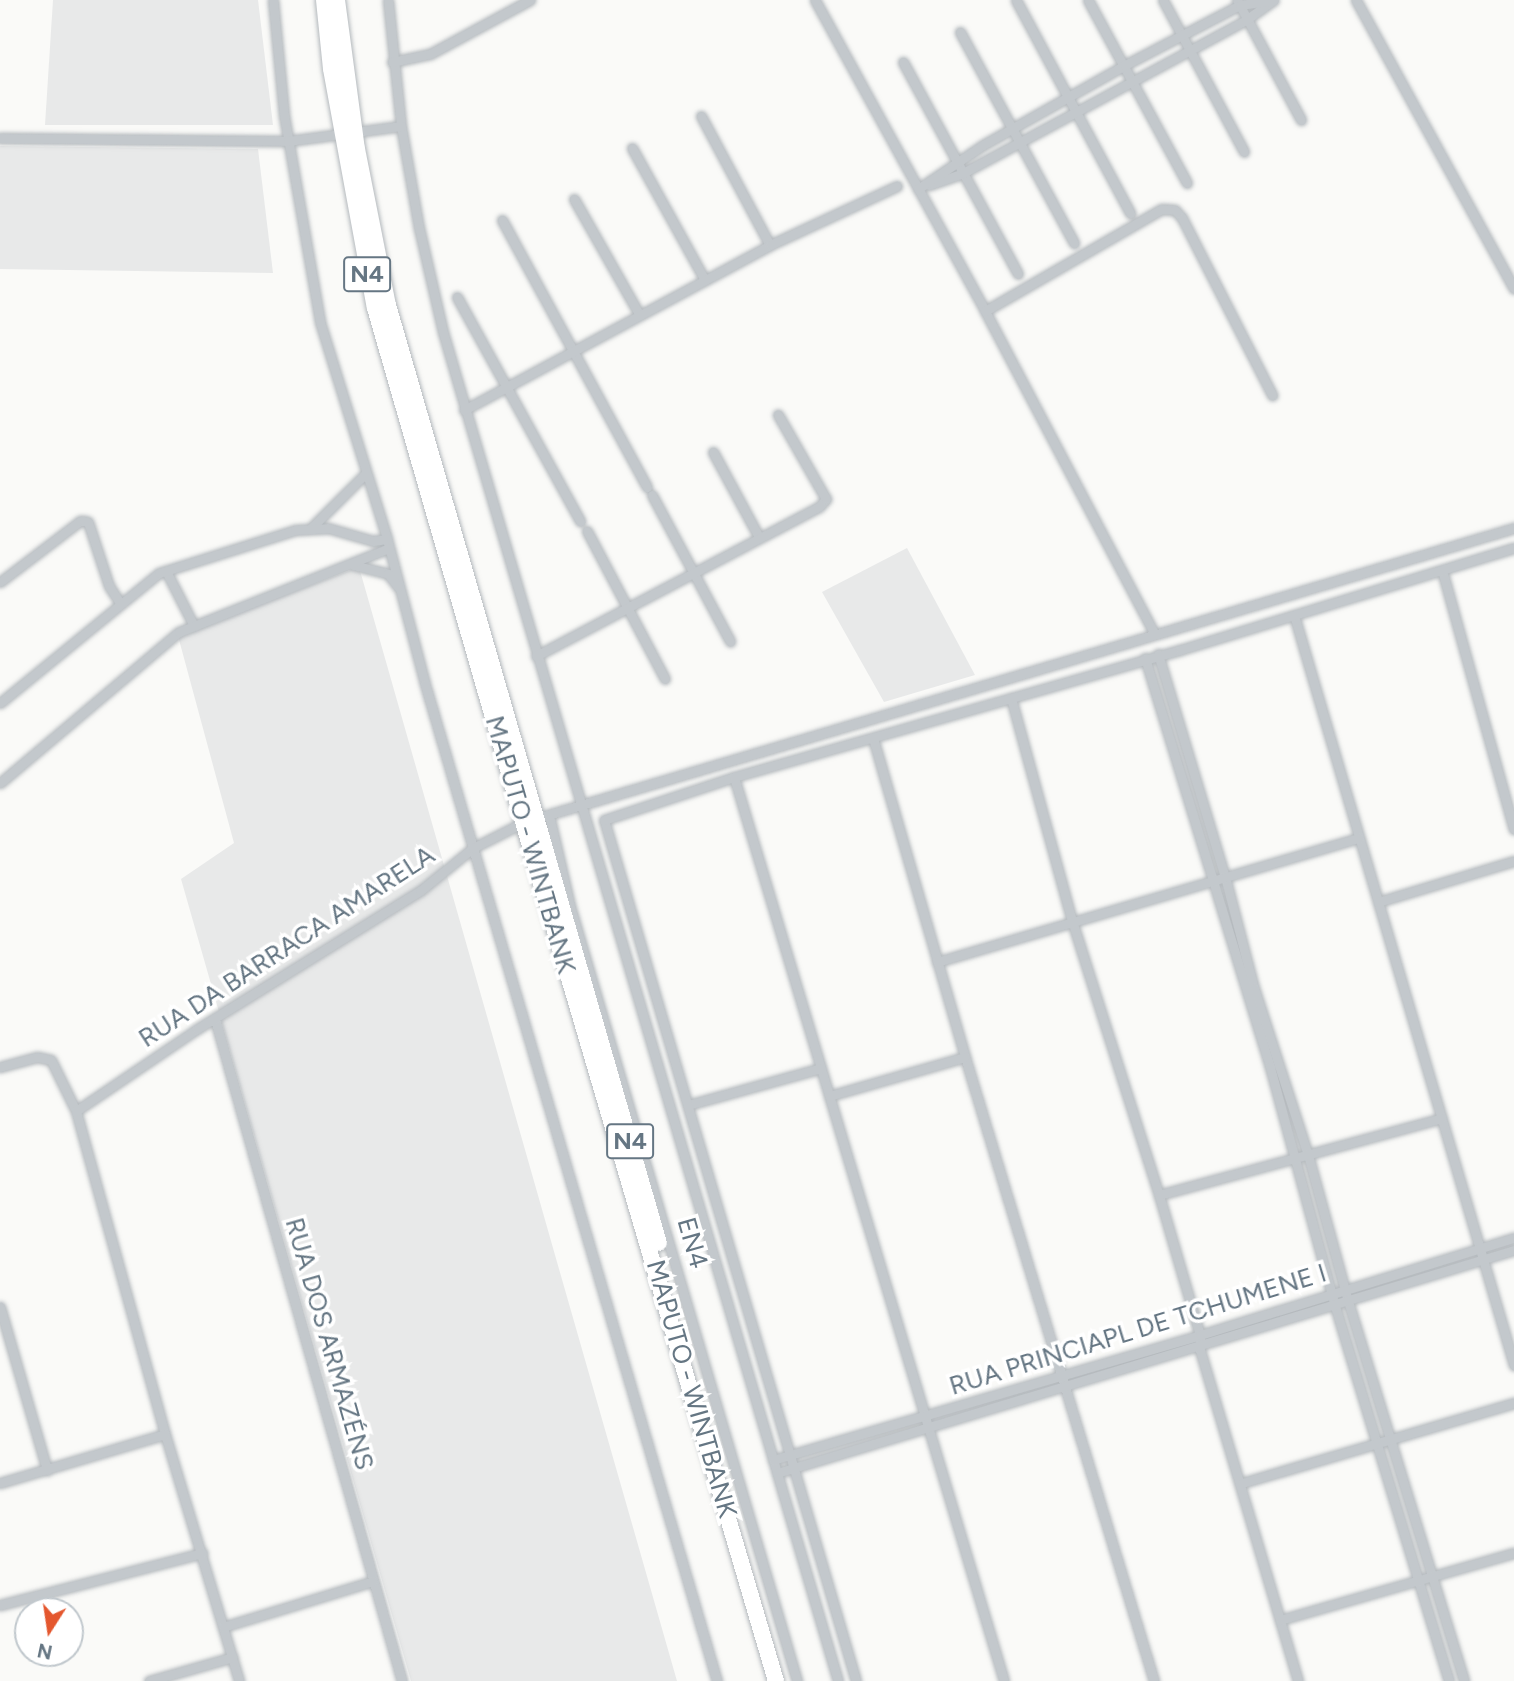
<!DOCTYPE html>
<html>
<head>
<meta charset="utf-8">
<style>
	body { margin:0 }
	#map { position:relative; width:1514px; height:1681px; overflow:hidden; background:#fafaf8; font-family:Figtree,sans-serif }
	div>[style] { position:absolute }
	[style*='--x'] { left:calc(var(--x)*1px); top:calc(var(--y)*1px); width:calc(var(--w)*1px); rotate:calc(var(--a)*1deg) }
	.built>* { inset:0; background:#e8e9e9 }
	.roads { filter:drop-shadow(0 0 2px #b4b9bd) drop-shadow(0 0 2px #b4b9bd) }
	.street>* { height:9px; margin:-4.5px; padding:0 4.5px; transform-origin:4.5px; border-radius:4.5px; background:#c3c8cc }
	.highway>* { height:16px; margin:-8px; padding:0 8px; transform-origin:8px; border-radius:8px; background:#fff }
	span { translate:-50% -50%; white-space:nowrap; text-align:center; line-height:1.15; -webkit-text-stroke:7px #fff; paint-order:stroke }
	.shield-label span { padding:2px 5px; background:#fff; border:2px solid; border-radius:5px; -webkit-text-stroke-width:0 }
	.shield-label { font-size:24px; color:#657683; font-weight:700 }
	.street-label { font-size:26px; color:#657683 }
	.north { position:absolute; left:14px; top:1597px; width:70px; height:70px; box-sizing:border-box; background:#fff; border:2px solid #c1c8cd; border-radius:50%; rotate:192deg; font-size:19px; font-weight:700; line-height:28px; text-align:center; color:#657683 }
	.north::after { content:''; display:block; margin:auto; width:24px; height:32px; background:#e4572e; clip-path:polygon(50% 0,100% 100%,50% 72%,0 100%) }
</style>
</head>
<body>
<div id="map">
	<div class="built">
		<i style="clip-path:polygon(53px 0,258px 0,273px 125px,45px 125px)"></i>
		<i style="clip-path:polygon(0 146px,258px 149px,273px 273px,0 269px)"></i>
		<i style="clip-path:polygon(907px 548px,975px 675px,884px 702px,822px 592px)"></i>
		<i style="clip-path:polygon(359px 567px,555px 1255px,677px 1681px,411px 1681px,311px 1334px,181px 879px,234px 843px,178px 636px)"></i>
	</div>
	<div class="roads">
		<div class="street">
			<i style="--x:273;--y:0;--w:116;--a:84.5"></i>
			<i style="--x:284;--y:115;--w:210;--a:80.1"></i>
			<i style="--x:320;--y:322;--w:227;--a:72.8"></i>
			<i style="--x:387;--y:539;--w:150;--a:75.3"></i>
			<i style="--x:425;--y:684;--w:1039;--a:73.68"></i>
			<i style="--x:388;--y:0;--w:127;--a:84.1"></i>
			<i style="--x:401;--y:126;--w:104;--a:80"></i>
			<i style="--x:419;--y:228;--w:107;--a:77"></i>
			<i style="--x:443;--y:332;--w:1406;--a:73.68"></i>
			<i style="--x:815;--y:0;--w:354;--a:61.3"></i>
			<i style="--x:985;--y:311;--w:364;--a:62.3"></i>
			<i style="--x:1016;--y:0;--w:242;--a:61.8"></i>
			<i style="--x:1088;--y:0;--w:208;--a:61.6"></i>
			<i style="--x:1163;--y:0;--w:172;--a:61.9"></i>
			<i style="--x:1237;--y:0;--w:136;--a:61.9"></i>
			<i style="--x:1356;--y:0;--w:329;--a:61.3"></i>
			<i style="--x:960;--y:32;--w:240;--a:61.6"></i>
			<i style="--x:392;--y:62;--w:39;--a:-12"></i>
			<i style="--x:430;--y:54;--w:114;--a:-28.4"></i>
			<i style="--x:903;--y:62;--w:241;--a:61.5"></i>
			<i style="--x:701;--y:116;--w:146;--a:61.9"></i>
			<i style="--x:0;--y:138;--w:288;--a:0.6"></i>
			<i style="--x:288;--y:141;--w:114;--a:-7.6"></i>
			<i style="--x:632;--y:148;--w:151;--a:61.1"></i>
			<i style="--x:929;--y:185;--w:36;--a:-19"></i>
			<i style="--x:963;--y:173;--w:322;--a:-28.4"></i>
			<i style="--x:1246;--y:20;--w:31;--a:-36"></i>
			<i style="--x:918;--y:189;--w:78;--a:-34.1"></i>
			<i style="--x:983;--y:145;--w:163;--a:-29.4"></i>
			<i style="--x:1125;--y:65;--w:130;--a:-27.6"></i>
			<i style="--x:1240;--y:5;--w:34;--a:-8"></i>
			<i style="--x:574;--y:199;--w:132;--a:60.5"></i>
			<i style="--x:502;--y:220;--w:304;--a:61.5"></i>
			<i style="--x:457;--y:297;--w:256;--a:61.2"></i>
			<i style="--x:985;--y:311;--w:204;--a:-30"></i>
			<i style="--x:1162;--y:209;--w:13;--a:4"></i>
			<i style="--x:1175;--y:210;--w:11;--a:49"></i>
			<i style="--x:1182;--y:218;--w:199;--a:63"></i>
			<i style="--x:464;--y:410;--w:348;--a:-28.3"></i>
			<i style="--x:770;--y:245;--w:140;--a:-24.9"></i>
			<i style="--x:713;--y:452;--w:97;--a:61.6"></i>
			<i style="--x:652;--y:495;--w:166;--a:61.9"></i>
			<i style="--x:311;--y:528;--w:78;--a:-45"></i>
			<i style="--x:587;--y:531;--w:167;--a:62.2"></i>
			<i style="--x:353;--y:565;--w:36;--a:14"></i>
			<i style="--x:388;--y:574;--w:16;--a:52"></i>
			<i style="--x:1442;--y:570;--w:269;--a:74.5"></i>
			<i style="--x:166;--y:571;--w:62;--a:63"></i>
			<i style="--x:0;--y:582;--w:101;--a:-37.3"></i>
			<i style="--x:80;--y:521;--w:4;--a:0"></i>
			<i style="--x:84;--y:521;--w:4;--a:14"></i>
			<i style="--x:88;--y:522;--w:67;--a:71.8"></i>
			<i style="--x:109;--y:586;--w:20;--a:57"></i>
			<i style="--x:1294;--y:615;--w:782;--a:73.65"></i>
			<i style="--x:1158;--y:654;--w:233;--a:73.3"></i>
			<i style="--x:1225;--y:877;--w:115;--a:75.4"></i>
			<i style="--x:1254;--y:988;--w:176;--a:72.1"></i>
			<i style="--x:1308;--y:1155;--w:151;--a:74.7"></i>
			<i style="--x:1348;--y:1301;--w:397;--a:73"></i>
			<i style="--x:536;--y:656;--w:320;--a:-27.8"></i>
			<i style="--x:819;--y:507;--w:11;--a:-49"></i>
			<i style="--x:826;--y:499;--w:97;--a:-119.7"></i>
			<i style="--x:1145;--y:658;--w:428;--a:73"></i>
			<i style="--x:1270;--y:1067;--w:248;--a:74.8"></i>
			<i style="--x:1335;--y:1306;--w:392;--a:73.1"></i>
			<i style="--x:1011;--y:698;--w:234;--a:74.7"></i>
			<i style="--x:1073;--y:924;--w:284;--a:72.4"></i>
			<i style="--x:1159;--y:1195;--w:146;--a:73.7"></i>
			<i style="--x:1200;--y:1335;--w:15;--a:90"></i>
			<i style="--x:1200;--y:1350;--w:345;--a:73.5"></i>
			<i style="--x:0;--y:703;--w:205;--a:-39.3"></i>
			<i style="--x:159;--y:573;--w:143;--a:-17.5"></i>
			<i style="--x:295;--y:530;--w:33;--a:-3"></i>
			<i style="--x:328;--y:528;--w:47;--a:16.1"></i>
			<i style="--x:373;--y:541;--w:14;--a:-8"></i>
			<i style="--x:873;--y:738;--w:332;--a:73.9"></i>
			<i style="--x:965;--y:1057;--w:652;--a:73.15"></i>
			<i style="--x:734;--y:777;--w:943;--a:73.37"></i>
			<i style="--x:0;--y:783;--w:234;--a:-40.2"></i>
			<i style="--x:179;--y:632;--w:226;--a:-21.8"></i>
			<i style="--x:549;--y:815;--w:93;--a:77"></i>
			<i style="--x:570;--y:906;--w:808;--a:73.67"></i>
			<i style="--x:1378;--y:902;--w:142;--a:-16.8"></i>
			<i style="--x:937;--y:962;--w:440;--a:-16.4"></i>
			<i style="--x:215;--y:1019;--w:688;--a:74.23"></i>
			<i style="--x:0;--y:1067;--w:38;--a:-15"></i>
			<i style="--x:37;--y:1057;--w:14;--a:12"></i>
			<i style="--x:51;--y:1060;--w:57;--a:63.9"></i>
			<i style="--x:76;--y:1111;--w:335;--a:74.6"></i>
			<i style="--x:165;--y:1434;--w:258;--a:73.3"></i>
			<i style="--x:829;--y:1096;--w:141;--a:-16"></i>
			<i style="--x:688;--y:1105;--w:138;--a:-15.5"></i>
			<i style="--x:76;--y:1111;--w:146;--a:-34.1"></i>
			<i style="--x:197;--y:1029;--w:262;--a:-31.8"></i>
			<i style="--x:420;--y:891;--w:68;--a:-39.1"></i>
			<i style="--x:473;--y:848;--w:57;--a:-27"></i>
			<i style="--x:524;--y:822;--w:1033;--a:-16.54"></i>
			<i style="--x:1159;--y:1195;--w:293;--a:-15.2"></i>
			<i style="--x:0;--y:1307;--w:170;--a:73.9"></i>
			<i style="--x:773;--y:1460;--w:445;--a:-16.3"></i>
			<i style="--x:1200;--y:1335;--w:329;--a:-17.2"></i>
			<i style="--x:777;--y:1473;--w:770;--a:-16.83"></i>
			<i style="--x:0;--y:1483;--w:172;--a:-16.5"></i>
			<i style="--x:1242;--y:1483;--w:284;--a:-16.4"></i>
			<i style="--x:0;--y:1605;--w:209;--a:-14.4"></i>
			<i style="--x:1280;--y:1620;--w:243;--a:-16"></i>
			<i style="--x:223;--y:1627;--w:157;--a:-17"></i>
			<i style="--x:149;--y:1681;--w:87;--a:-15.9"></i>
			<i style="--x:856;--y:1681;--w:897;--a:-106.31"></i>
			<i style="--x:604;--y:820;--w:137;--a:-18.3"></i>
			<i style="--x:734;--y:777;--w:464;--a:-15.9"></i>
			<i style="--x:1180;--y:650;--w:349;--a:-17"></i>
		</div>
		<div class="highway">
			<i style="--x:324;--y:0;--w:69;--a:84.2"></i>
			<i style="--x:331;--y:69;--w:243;--a:79.6"></i>
			<i style="--x:375;--y:308;--w:570;--a:73.92"></i>
			<i style="--x:533;--y:856;--w:860;--a:73.59"></i>
			<i style="--x:337;--y:0;--w:150;--a:82.4"></i>
			<i style="--x:357;--y:149;--w:159;--a:78.8"></i>
			<i style="--x:388;--y:305;--w:976;--a:73.89"></i>
		</div>
	</div>
	<div class="shield-label">
		<span style="left:367px;top:274px">N4</span>
		<span style="left:630px;top:1141px">N4</span>
	</div>
	<div class="street-label">
		<span style="left:530px;top:845px;rotate:74deg">MAPUTO - WINTBANK</span>
		<span style="left:287px;top:947px;rotate:-33deg">RUA DA BARRACA AMARELA</span>
		<span style="left:692px;top:1243px;rotate:74deg">EN4</span>
		<span style="left:1138px;top:1330px;rotate:-17deg">RUA PRINCIAPL DE TCHUMENE I</span>
		<span style="left:329px;top:1344px;rotate:74deg">RUA DOS ARMAZÉNS</span>
		<span style="left:691px;top:1389px;rotate:74deg">MAPUTO - WINTBANK</span>
	</div>
	<div class="north">N</div>
</div>
</body>
</html>
